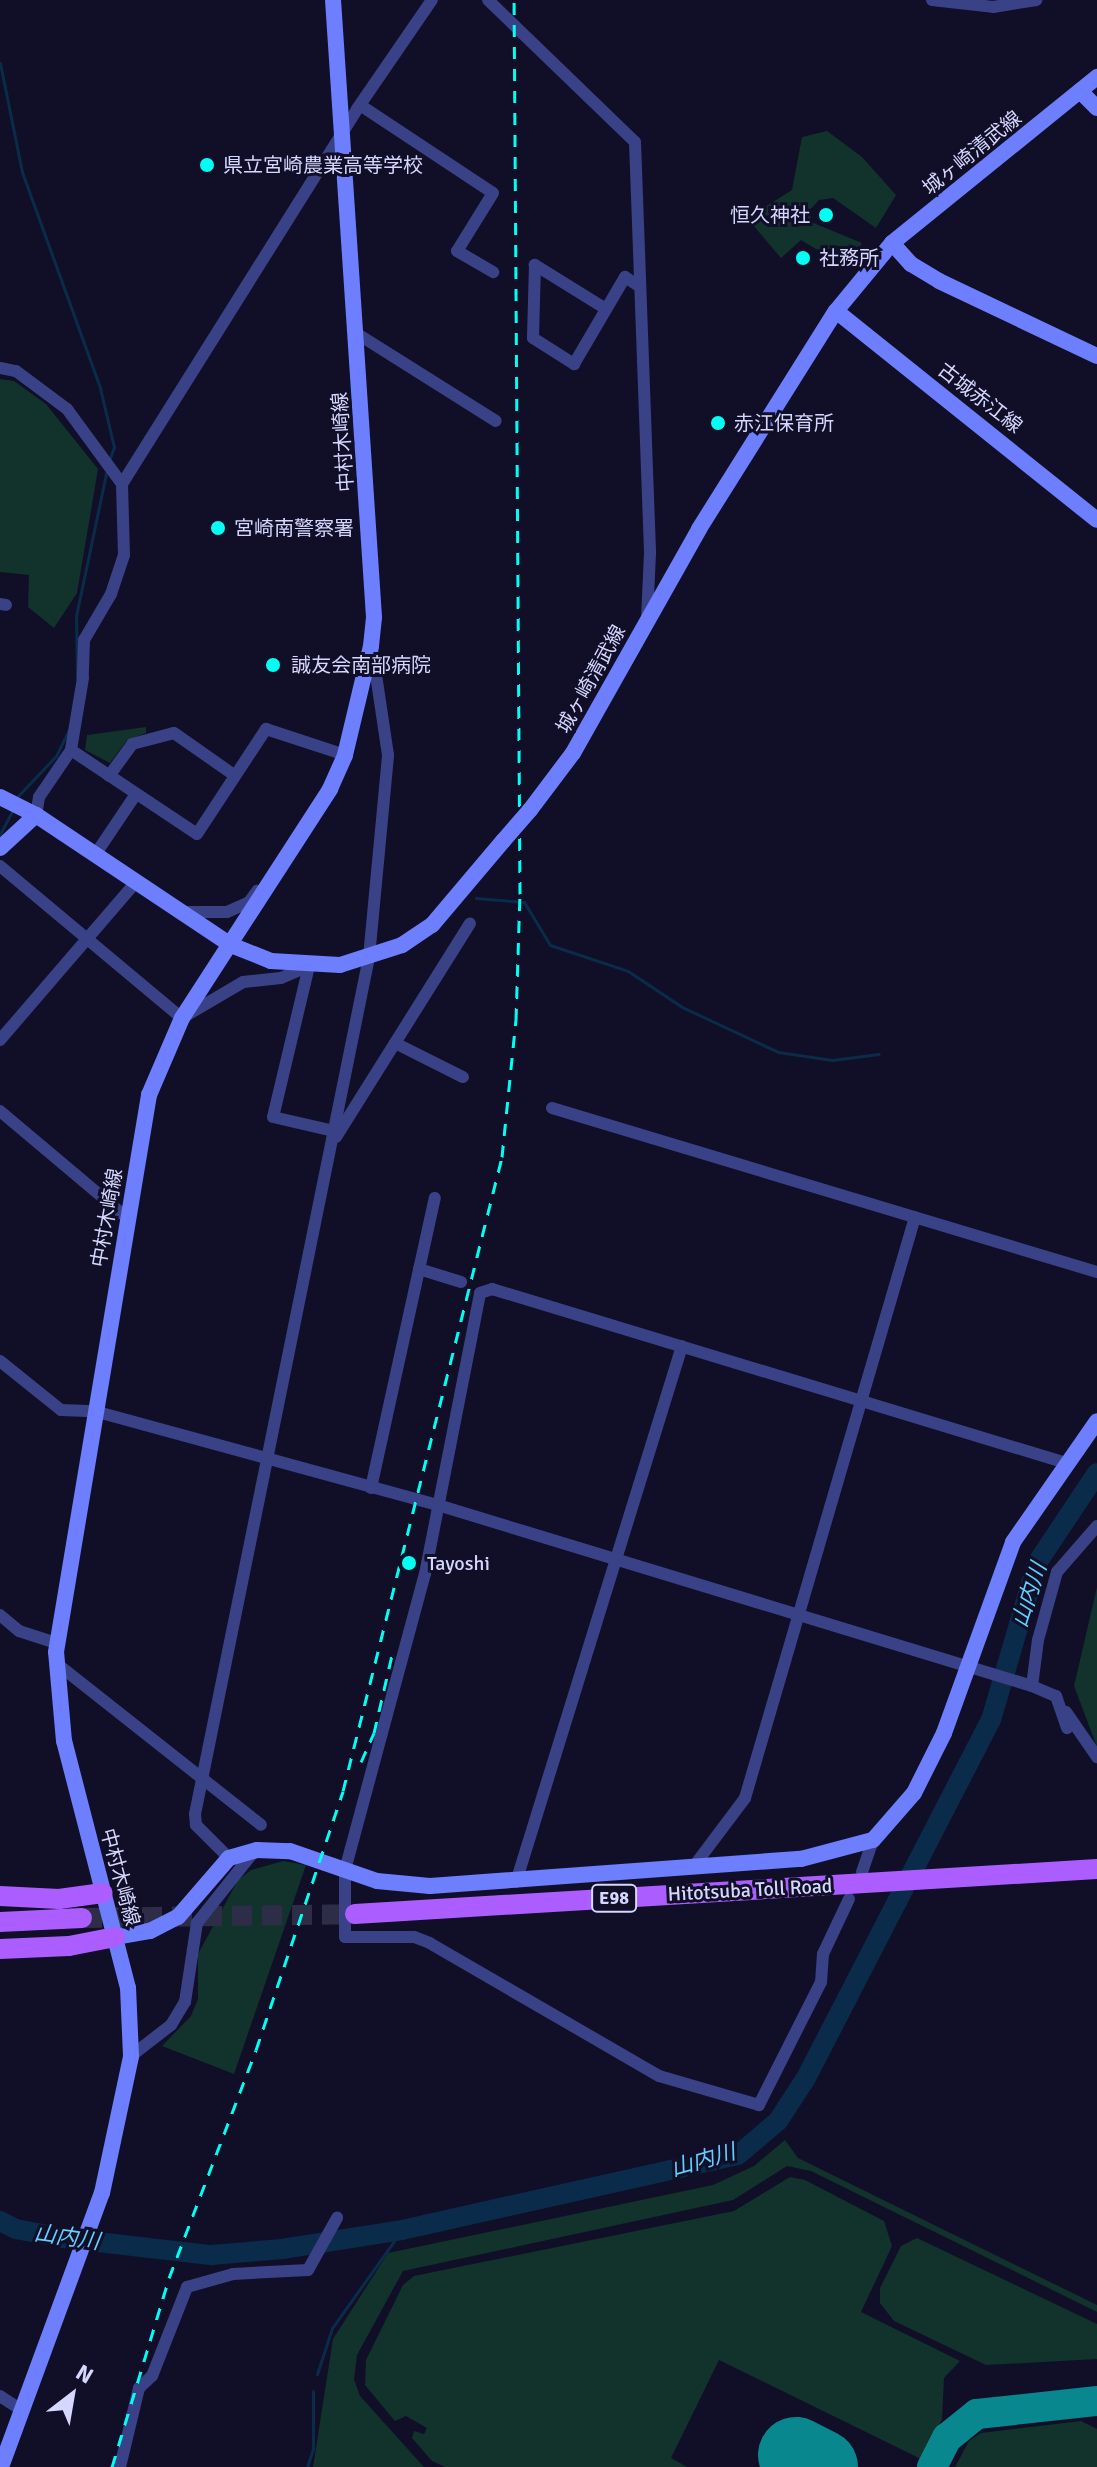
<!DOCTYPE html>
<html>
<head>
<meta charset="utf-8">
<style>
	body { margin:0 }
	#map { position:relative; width:1097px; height:2467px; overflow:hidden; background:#100f27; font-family:Signika,"Noto Sans JP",sans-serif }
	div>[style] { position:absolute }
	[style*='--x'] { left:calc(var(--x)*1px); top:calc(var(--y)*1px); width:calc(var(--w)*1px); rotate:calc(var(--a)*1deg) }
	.green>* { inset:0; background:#12322c }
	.stream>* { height:3px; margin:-1.5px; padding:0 1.5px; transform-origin:1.5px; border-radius:1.5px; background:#0b2b4a }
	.river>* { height:20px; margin:-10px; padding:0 10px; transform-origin:10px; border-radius:10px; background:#0b2b4a }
	.taxiway>* { height:30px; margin:-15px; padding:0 15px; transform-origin:15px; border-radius:15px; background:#09878e }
	.runway>* { height:76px; margin:-38px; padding:0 38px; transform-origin:38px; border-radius:38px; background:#09878e }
	.primary-tunnel>* { height:20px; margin-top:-10px; transform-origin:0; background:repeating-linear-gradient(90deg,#2e2d47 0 20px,transparent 0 30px) }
	.street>* { height:12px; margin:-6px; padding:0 6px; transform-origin:6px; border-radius:6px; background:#394287 }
	.secondary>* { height:16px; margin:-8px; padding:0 8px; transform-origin:8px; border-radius:8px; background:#6d7eff }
	.primary>* { height:20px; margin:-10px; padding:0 10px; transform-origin:10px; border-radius:10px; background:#ab5dff }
	.rail>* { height:3px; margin-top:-1.5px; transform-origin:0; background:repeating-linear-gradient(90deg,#02fff4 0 12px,transparent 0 22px) }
	.secondary-bridge>* { height:16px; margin:-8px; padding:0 8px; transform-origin:8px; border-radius:8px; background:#6d7eff }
	.dots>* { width:22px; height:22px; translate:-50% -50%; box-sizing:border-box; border:4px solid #100f27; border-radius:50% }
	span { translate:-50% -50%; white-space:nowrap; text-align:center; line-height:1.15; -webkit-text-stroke:6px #100f27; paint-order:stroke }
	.shield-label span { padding:2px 6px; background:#100f27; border:2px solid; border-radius:6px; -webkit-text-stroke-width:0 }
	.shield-label { font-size:18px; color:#d6d7ff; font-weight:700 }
	.street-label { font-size:20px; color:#d6d7ff }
	.poi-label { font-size:20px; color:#d6d7ff }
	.left { translate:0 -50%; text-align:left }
	.right { translate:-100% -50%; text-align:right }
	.water-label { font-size:22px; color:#64ceff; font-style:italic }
	.north { position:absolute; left:32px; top:2355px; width:80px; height:80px; -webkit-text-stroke:6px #100f27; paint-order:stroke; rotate:31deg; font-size:22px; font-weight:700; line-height:32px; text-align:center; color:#d6d7ff }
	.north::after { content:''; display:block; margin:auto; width:28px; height:36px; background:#d6d7ff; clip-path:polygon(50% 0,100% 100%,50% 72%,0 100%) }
</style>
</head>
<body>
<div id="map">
	<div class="green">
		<i style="clip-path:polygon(827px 131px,862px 157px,896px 195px,876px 228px,833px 198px,819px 200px,810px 210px,811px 222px,862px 243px,847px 268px,801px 240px,781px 258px,747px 218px,792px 190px,802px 137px)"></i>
		<i style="clip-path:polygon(0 379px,14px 381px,46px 404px,98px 469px,77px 593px,54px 628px,28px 607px,29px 575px,0 572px)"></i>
		<i style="clip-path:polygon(146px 727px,146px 733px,127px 740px,110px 763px,85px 750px,87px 735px)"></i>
		<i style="clip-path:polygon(1097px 1587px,1097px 1747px,1074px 1686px)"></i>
		<i style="clip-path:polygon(283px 1861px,306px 1865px,234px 2074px,162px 2046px,191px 2016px,198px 1999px,198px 1954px,238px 1880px,251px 1870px)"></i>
		<i style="clip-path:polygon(785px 2140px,798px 2158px,1097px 2305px,1097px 2312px,811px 2171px,787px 2166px,733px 2200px,403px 2271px,357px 2355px,354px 2379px,360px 2396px,424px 2467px,313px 2467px,333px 2339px,388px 2253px,713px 2185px,754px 2166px)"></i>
		<i style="clip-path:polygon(790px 2177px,805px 2180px,884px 2221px,892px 2246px,861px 2312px,960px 2361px,944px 2378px,942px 2419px,923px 2460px,719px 2360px,671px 2458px,687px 2467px,445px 2467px,432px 2461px,412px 2438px,414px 2431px,424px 2434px,427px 2428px,406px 2416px,395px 2421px,365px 2385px,366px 2360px,403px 2285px,414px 2276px,734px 2211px)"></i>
		<i style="clip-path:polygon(917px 2238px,1097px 2324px,1097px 2359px,986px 2365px,894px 2321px,880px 2303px,880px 2288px,901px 2246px)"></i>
		<i style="clip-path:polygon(1081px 2421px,1097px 2429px,1097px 2467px,955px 2467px,969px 2441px,981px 2433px)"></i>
	</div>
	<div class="stream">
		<i style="--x:0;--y:63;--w:111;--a:78.6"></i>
		<i style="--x:22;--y:172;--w:230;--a:70.1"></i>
		<i style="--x:100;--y:388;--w:61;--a:76.7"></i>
		<i style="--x:114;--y:447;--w:12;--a:110"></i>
		<i style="--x:77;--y:678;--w:62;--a:-90.9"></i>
		<i style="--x:76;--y:616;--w:150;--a:-78.1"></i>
		<i style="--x:16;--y:798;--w:58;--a:-46.4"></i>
		<i style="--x:56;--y:756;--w:30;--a:-64"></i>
		<i style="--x:0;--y:834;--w:27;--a:-62"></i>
		<i style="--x:476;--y:898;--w:48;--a:4.8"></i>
		<i style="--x:524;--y:902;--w:50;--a:58.8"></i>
		<i style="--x:550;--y:945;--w:82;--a:18.4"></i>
		<i style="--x:628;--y:971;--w:65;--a:33.7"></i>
		<i style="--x:682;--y:1007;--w:106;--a:25.1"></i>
		<i style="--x:778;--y:1052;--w:55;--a:8.4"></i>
		<i style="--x:832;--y:1060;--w:47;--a:-7.3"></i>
		<i style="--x:317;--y:2374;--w:48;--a:-71.9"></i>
		<i style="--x:332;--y:2328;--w:120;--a:-54.5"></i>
		<i style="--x:307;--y:2467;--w:19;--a:-72"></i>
		<i style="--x:313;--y:2449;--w:58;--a:-90"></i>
	</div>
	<div class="river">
		<i style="--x:0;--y:2221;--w:18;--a:27"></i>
		<i style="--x:16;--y:2229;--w:48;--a:10.8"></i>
		<i style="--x:63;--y:2238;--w:149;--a:6.6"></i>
		<i style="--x:211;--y:2255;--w:71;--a:-4.8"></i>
		<i style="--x:282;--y:2249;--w:121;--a:-9"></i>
		<i style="--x:402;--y:2230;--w:344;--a:-12.6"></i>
		<i style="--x:738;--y:2155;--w:52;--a:-40.4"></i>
		<i style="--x:778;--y:2121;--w:51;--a:-56.9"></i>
		<i style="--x:806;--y:2078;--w:403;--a:-62.7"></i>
		<i style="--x:991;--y:1720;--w:164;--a:-73.7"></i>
		<i style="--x:1037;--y:1563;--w:108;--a:-56.3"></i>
	</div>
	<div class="taxiway">
		<i style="--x:932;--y:2467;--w:33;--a:-63"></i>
		<i style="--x:947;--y:2438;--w:38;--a:-39"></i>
		<i style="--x:977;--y:2414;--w:121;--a:-6.2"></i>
	</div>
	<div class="runway">
		<i style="--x:796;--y:2455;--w:27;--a:27"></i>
	</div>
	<div class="primary-tunnel">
		<i style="--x:82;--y:1918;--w:273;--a:-0.8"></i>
	</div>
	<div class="street">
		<i style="--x:488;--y:0;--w:204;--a:44"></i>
		<i style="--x:635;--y:142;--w:411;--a:87.9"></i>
		<i style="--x:650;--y:553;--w:65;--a:92.6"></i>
		<i style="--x:932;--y:0;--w:61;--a:6.5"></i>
		<i style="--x:993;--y:7;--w:44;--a:-9.2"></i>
		<i style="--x:360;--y:105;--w:159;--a:33.5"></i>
		<i style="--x:493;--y:193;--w:68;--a:121.8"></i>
		<i style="--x:457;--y:251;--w:42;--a:30.3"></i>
		<i style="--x:606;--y:309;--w:84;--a:-148.2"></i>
		<i style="--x:535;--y:265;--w:73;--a:91.6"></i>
		<i style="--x:533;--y:338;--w:49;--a:32.4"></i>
		<i style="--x:574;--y:364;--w:101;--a:-59.6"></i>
		<i style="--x:625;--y:277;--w:17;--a:33"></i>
		<i style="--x:356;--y:333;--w:165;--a:32.2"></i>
		<i style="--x:0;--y:368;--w:16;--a:11"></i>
		<i style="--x:16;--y:371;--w:64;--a:36.7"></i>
		<i style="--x:67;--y:409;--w:93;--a:53.7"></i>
		<i style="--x:122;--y:484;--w:71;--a:88.4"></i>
		<i style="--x:124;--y:555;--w:41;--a:108.4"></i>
		<i style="--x:111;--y:594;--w:53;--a:120.4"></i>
		<i style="--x:84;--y:640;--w:38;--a:92"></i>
		<i style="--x:83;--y:678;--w:73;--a:99.5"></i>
		<i style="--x:71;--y:750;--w:57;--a:124.2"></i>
		<i style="--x:39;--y:797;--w:18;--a:99"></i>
		<i style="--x:122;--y:484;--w:443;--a:-57.9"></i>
		<i style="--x:357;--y:109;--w:132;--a:-55.5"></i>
		<i style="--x:0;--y:604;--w:6;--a:9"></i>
		<i style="--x:71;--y:750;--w:151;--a:33.7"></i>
		<i style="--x:197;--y:834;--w:126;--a:-56.7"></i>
		<i style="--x:266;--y:729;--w:83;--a:18.2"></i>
		<i style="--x:109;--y:776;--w:39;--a:-54"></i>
		<i style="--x:132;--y:744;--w:43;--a:-14.7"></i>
		<i style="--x:174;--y:733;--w:73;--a:35"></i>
		<i style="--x:95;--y:855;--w:73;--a:-56.1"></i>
		<i style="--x:0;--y:866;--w:237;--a:39.9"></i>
		<i style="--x:182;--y:1018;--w:71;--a:-30.5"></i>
		<i style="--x:243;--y:982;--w:38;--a:-6"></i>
		<i style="--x:281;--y:978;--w:30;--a:-23"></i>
		<i style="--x:183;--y:912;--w:44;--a:0"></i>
		<i style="--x:227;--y:912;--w:24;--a:-24"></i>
		<i style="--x:249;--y:902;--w:14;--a:-54"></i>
		<i style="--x:309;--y:966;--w:155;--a:103.4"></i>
		<i style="--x:273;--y:1117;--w:63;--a:12.9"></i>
		<i style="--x:0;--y:1040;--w:207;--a:-49.3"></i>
		<i style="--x:395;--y:1043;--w:76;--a:26.6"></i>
		<i style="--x:552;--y:1108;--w:569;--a:16.75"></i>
		<i style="--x:0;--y:1111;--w:165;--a:40.1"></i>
		<i style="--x:336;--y:1137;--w:252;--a:-57.9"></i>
		<i style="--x:419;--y:1269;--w:44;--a:17.2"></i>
		<i style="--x:0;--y:1361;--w:78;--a:38.8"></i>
		<i style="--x:61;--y:1410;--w:33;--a:2"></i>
		<i style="--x:94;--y:1411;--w:360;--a:15.3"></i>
		<i style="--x:441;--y:1506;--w:618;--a:16.94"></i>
		<i style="--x:1032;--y:1686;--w:26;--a:23"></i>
		<i style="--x:1056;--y:1696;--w:34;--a:71"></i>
		<i style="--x:371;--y:1488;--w:297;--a:-77.6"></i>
		<i style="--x:0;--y:1615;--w:25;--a:40"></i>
		<i style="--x:19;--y:1631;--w:39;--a:18"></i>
		<i style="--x:56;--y:1663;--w:261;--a:38.3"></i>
		<i style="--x:1032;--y:1686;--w:46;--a:-82.6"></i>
		<i style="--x:1038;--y:1640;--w:71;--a:-74.4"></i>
		<i style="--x:1057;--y:1572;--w:61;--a:-49"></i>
		<i style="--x:1066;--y:1712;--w:55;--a:55.4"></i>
		<i style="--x:229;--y:1858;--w:47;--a:-135"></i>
		<i style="--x:196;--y:1825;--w:11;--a:-95"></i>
		<i style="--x:195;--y:1814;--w:874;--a:-78.52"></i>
		<i style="--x:369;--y:957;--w:203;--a:-84.6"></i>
		<i style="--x:388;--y:755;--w:108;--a:-98.5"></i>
		<i style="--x:694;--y:1866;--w:85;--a:-53.1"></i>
		<i style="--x:745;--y:1798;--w:605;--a:-73.69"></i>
		<i style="--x:862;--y:1872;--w:34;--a:-71"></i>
		<i style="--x:516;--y:1882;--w:561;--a:-72.79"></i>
		<i style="--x:849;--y:1899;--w:61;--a:115.3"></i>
		<i style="--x:823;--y:1954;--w:28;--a:94"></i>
		<i style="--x:821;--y:1982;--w:138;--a:116.8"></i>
		<i style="--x:759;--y:2105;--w:104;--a:-163.8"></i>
		<i style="--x:659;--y:2076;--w:265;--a:-149.9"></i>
		<i style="--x:430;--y:1943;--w:17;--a:-159"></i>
		<i style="--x:414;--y:1937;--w:69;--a:180"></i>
		<i style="--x:345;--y:1937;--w:67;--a:-90"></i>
		<i style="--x:345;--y:1870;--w:307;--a:-74.9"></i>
		<i style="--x:425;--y:1574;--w:286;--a:-78.9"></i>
		<i style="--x:480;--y:1293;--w:13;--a:-18"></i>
		<i style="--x:492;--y:1289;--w:600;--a:16.86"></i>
		<i style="--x:131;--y:2056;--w:51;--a:-37.8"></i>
		<i style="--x:171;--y:2025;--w:27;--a:-59"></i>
		<i style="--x:185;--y:2002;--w:80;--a:-81.4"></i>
		<i style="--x:197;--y:1923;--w:87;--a:-51.5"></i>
		<i style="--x:0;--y:2396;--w:27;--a:33"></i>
		<i style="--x:120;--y:2467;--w:81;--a:-76.5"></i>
		<i style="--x:139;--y:2388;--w:18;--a:-43"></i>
		<i style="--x:152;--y:2376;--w:96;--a:-68.5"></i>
		<i style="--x:187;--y:2287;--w:48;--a:-15.8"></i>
		<i style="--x:233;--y:2274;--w:75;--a:-3.1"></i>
		<i style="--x:308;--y:2270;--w:60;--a:-60.9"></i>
	</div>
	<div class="secondary">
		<i style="--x:1080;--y:91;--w:24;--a:45"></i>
		<i style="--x:892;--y:243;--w:28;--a:48"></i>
		<i style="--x:911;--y:264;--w:33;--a:31"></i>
		<i style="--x:939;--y:281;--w:175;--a:25.4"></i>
		<i style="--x:836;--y:311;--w:334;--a:38.7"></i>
		<i style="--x:0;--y:797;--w:40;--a:26.6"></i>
		<i style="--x:530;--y:810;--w:71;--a:-53"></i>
		<i style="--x:573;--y:753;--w:257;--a:-60.6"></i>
		<i style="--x:699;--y:529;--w:257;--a:-57.9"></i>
		<i style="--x:836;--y:311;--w:88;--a:-50.5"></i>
		<i style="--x:892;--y:243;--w:264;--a:-39"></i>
		<i style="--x:0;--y:848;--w:49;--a:-42.5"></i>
		<i style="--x:36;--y:815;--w:234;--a:33.7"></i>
		<i style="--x:231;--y:945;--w:43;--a:21.8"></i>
		<i style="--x:271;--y:961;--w:69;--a:3.3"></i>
		<i style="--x:340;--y:965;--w:65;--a:-17.9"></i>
		<i style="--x:402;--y:945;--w:36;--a:-34"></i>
		<i style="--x:432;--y:925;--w:110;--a:-49.8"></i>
		<i style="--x:115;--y:1937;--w:36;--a:-10"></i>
		<i style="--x:150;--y:1931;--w:31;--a:-27"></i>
		<i style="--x:178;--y:1917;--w:78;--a:-49.2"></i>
		<i style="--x:229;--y:1858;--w:29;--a:-16"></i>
		<i style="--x:257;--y:1850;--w:33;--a:2"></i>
		<i style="--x:290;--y:1851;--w:92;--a:19"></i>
		<i style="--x:377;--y:1881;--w:53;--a:5.4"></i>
		<i style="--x:430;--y:1886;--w:372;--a:-4.2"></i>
		<i style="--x:801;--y:1859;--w:74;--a:-14.8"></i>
		<i style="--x:873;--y:1840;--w:62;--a:-48.9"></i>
		<i style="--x:914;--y:1793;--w:67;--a:-63.4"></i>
		<i style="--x:944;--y:1733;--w:203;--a:-70.1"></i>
		<i style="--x:1013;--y:1542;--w:147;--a:-55.2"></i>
		<i style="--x:1;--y:2467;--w:292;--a:-69.8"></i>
		<i style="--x:102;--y:2193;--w:140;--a:-78"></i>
		<i style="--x:131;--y:2056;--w:68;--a:-92.5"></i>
		<i style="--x:128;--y:1988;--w:255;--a:-104.5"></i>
		<i style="--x:64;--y:1741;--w:89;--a:-95.1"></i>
		<i style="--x:56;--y:1652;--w:565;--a:-80.52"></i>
		<i style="--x:149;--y:1095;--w:84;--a:-66.8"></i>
		<i style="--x:182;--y:1018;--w:273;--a:-57.1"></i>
		<i style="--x:330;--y:789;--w:37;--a:-66"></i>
		<i style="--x:345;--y:755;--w:112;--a:-76.6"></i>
		<i style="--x:371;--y:646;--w:29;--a:-84"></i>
		<i style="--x:374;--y:617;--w:618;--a:-93.8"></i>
	</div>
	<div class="primary">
		<i style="--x:0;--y:1896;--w:59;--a:2.9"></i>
		<i style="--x:59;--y:1899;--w:44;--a:-7.8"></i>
		<i style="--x:355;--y:1914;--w:743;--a:-3.47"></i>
		<i style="--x:0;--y:1922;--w:82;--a:-2.8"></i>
		<i style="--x:0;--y:1949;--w:69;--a:-2.5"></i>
		<i style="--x:69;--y:1946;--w:47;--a:-11.1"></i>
	</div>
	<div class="rail">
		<i style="--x:361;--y:1762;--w:32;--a:-66"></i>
		<i style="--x:374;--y:1733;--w:80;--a:-77"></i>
		<i style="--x:112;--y:2467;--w:197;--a:-73.2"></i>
		<i style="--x:169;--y:2278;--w:244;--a:-69.1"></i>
		<i style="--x:256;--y:2050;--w:273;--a:-71.4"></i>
		<i style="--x:343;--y:1791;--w:654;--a:-75.92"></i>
		<i style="--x:502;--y:1157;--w:138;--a:-84.2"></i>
		<i style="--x:516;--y:1020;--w:126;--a:-88.2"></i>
		<i style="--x:520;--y:894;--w:894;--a:-90.38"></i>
	</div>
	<div class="secondary-bridge">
		<i style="--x:503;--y:841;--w:41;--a:-48.9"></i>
	</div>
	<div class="dots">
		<i style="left:207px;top:165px;background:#02fff4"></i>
		<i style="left:826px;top:215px;background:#02fff4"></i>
		<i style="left:803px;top:258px;background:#02fff4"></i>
		<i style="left:718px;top:423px;background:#02fff4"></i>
		<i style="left:218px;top:528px;background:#02fff4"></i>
		<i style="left:273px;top:665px;background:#02fff4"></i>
		<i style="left:409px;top:1563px;background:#02fff4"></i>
	</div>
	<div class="shield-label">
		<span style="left:614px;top:1898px">E98</span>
	</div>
	<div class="street-label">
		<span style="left:972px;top:153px;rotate:-39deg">城ヶ崎清武線</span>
		<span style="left:980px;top:398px;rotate:38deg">古城赤江線</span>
		<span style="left:343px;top:442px;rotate:-94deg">中村木崎線</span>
		<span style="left:591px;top:679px;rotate:-61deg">城ヶ崎清武線</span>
		<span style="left:107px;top:1218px;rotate:-80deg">中村木崎線</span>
		<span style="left:120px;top:1877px;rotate:75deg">中村木崎線</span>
		<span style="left:750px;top:1890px;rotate:-3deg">Hitotsuba Toll Road</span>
	</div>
	<div class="poi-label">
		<span class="left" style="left:223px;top:165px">県立宮崎農業高等学校</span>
		<span class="right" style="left:810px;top:215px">恒久神社</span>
		<span class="left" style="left:819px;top:258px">社務所</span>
		<span class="left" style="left:734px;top:423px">赤江保育所</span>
		<span class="left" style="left:234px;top:528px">宮崎南警察署</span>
		<span class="left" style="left:291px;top:665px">誠友会南部病院</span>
		<span class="left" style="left:427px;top:1563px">Tayoshi</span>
	</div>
	<div class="water-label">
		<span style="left:1029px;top:1595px;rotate:-72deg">山内川</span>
		<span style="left:703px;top:2160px;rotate:-16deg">山内川</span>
		<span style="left:67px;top:2237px;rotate:8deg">山内川</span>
	</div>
	<div class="north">N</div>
</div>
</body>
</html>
